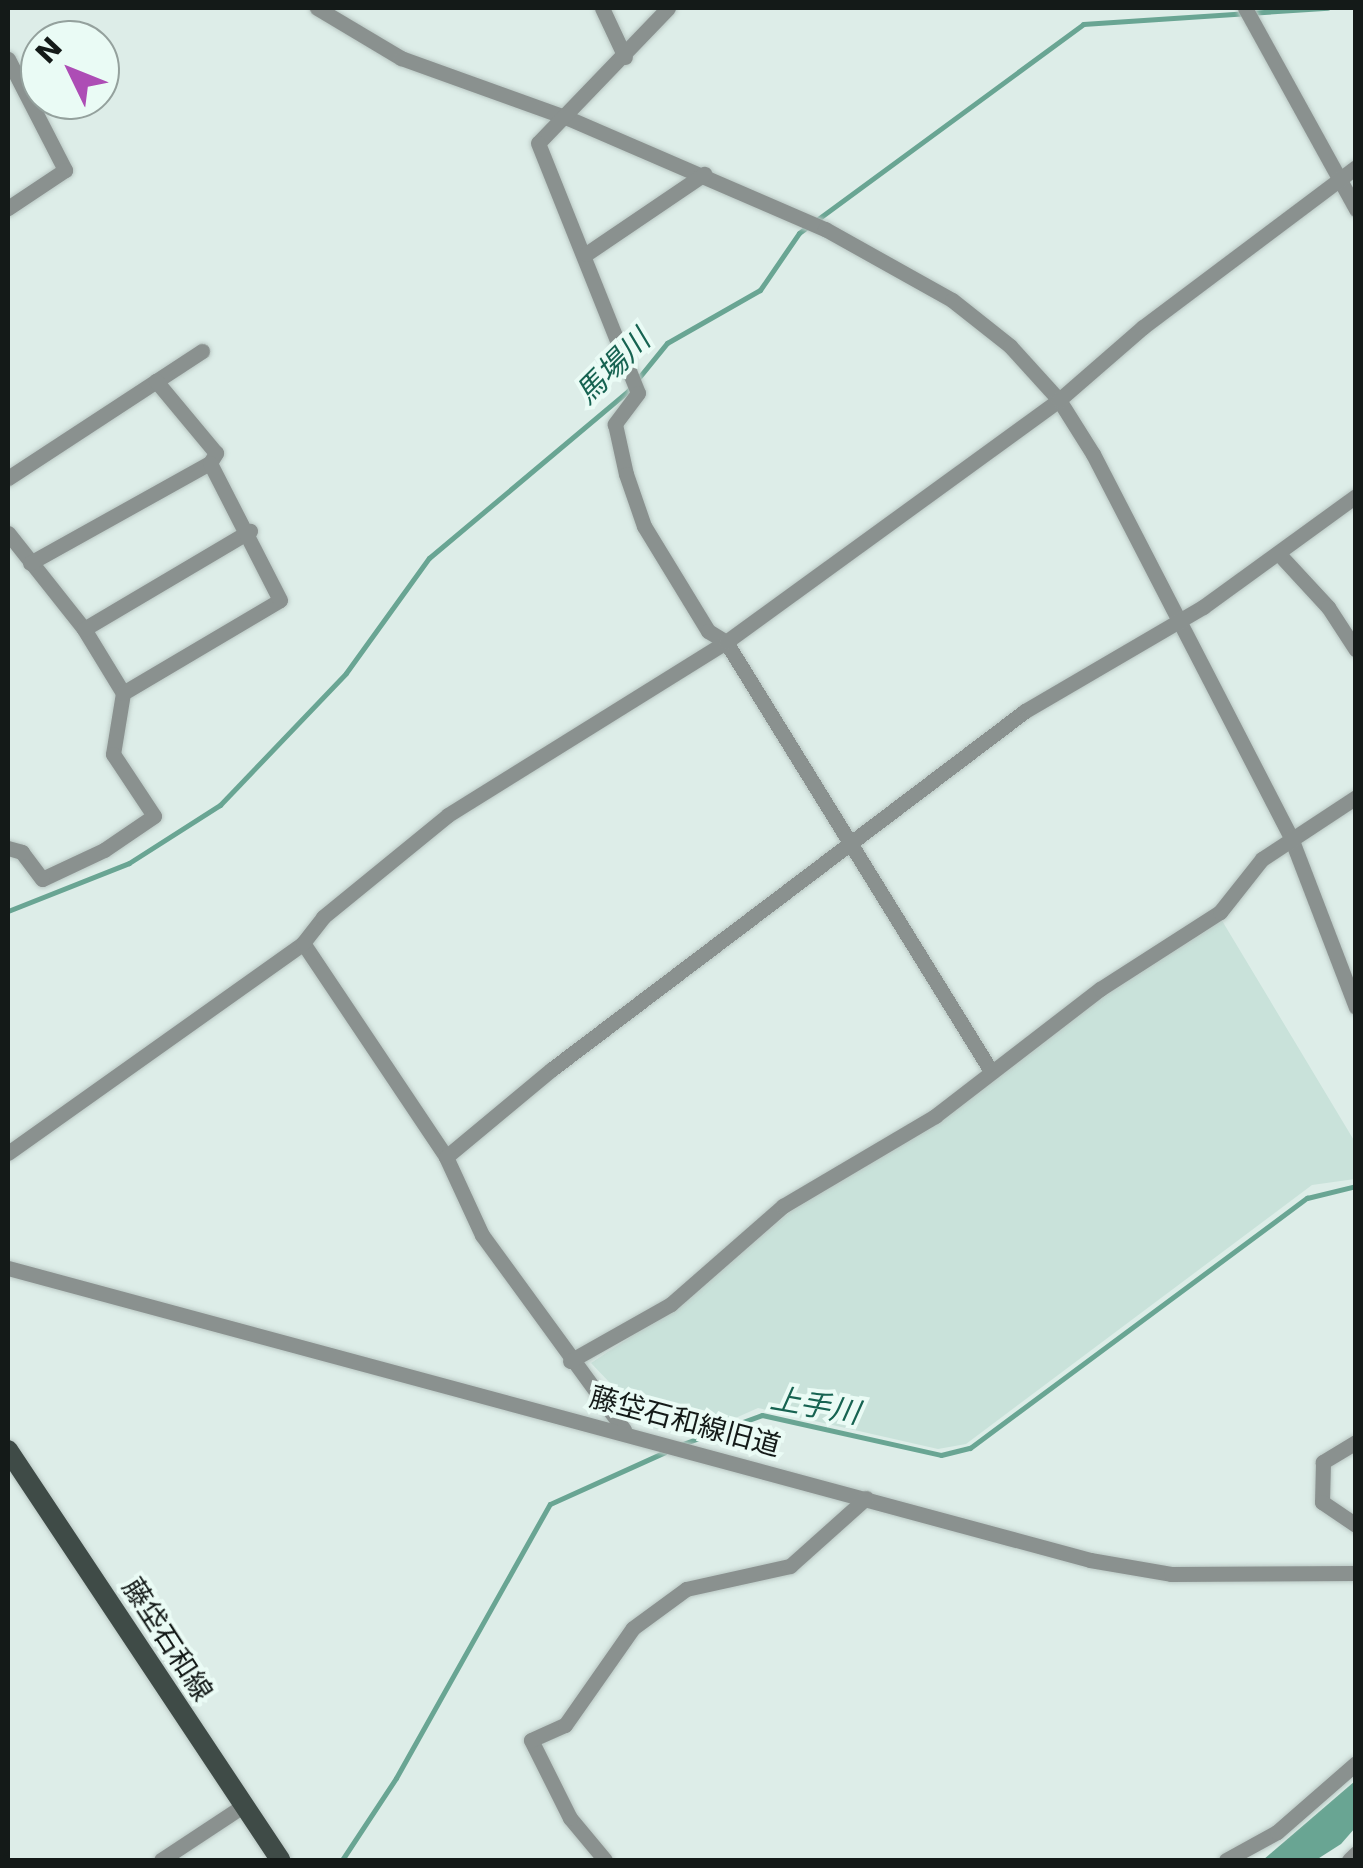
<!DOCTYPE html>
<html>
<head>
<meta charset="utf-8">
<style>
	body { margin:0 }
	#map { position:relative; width:1363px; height:1868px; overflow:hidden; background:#ddede8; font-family:"DejaVu Sans","Noto Sans JP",sans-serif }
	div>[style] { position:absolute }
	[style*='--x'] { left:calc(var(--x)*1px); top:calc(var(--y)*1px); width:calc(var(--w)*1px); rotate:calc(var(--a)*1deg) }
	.built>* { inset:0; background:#c9e2da }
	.water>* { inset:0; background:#69a593 }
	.stream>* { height:5px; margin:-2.5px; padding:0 2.5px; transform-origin:2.5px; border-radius:2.5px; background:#69a593 }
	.roads { filter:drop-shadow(0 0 2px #b9c7c3) drop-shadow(0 0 2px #b9c7c3) }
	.minor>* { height:15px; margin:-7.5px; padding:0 7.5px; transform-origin:7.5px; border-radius:7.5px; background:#8a918f }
	.major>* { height:20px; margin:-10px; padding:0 10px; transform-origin:10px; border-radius:10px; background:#3f4b47 }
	span { translate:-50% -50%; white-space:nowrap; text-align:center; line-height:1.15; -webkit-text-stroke:8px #eafbf5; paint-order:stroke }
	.street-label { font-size:28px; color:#141a18 }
	.water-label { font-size:30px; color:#166351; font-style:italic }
	.frame { position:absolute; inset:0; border:10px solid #141a18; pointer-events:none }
	.north { position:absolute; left:20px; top:20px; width:100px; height:100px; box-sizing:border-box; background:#eafbf5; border:2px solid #94a19d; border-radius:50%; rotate:313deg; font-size:28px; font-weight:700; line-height:40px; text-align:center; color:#141a18 }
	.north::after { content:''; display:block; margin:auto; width:35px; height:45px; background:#ad4db5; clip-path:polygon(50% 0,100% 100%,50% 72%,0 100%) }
</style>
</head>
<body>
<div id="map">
	<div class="built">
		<i style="clip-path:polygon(1221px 919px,1355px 1142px,1355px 1179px,1312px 1185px,966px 1444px,938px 1449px,758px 1408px,695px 1436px,653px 1428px,591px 1363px,682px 1303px,791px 1211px,915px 1137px,1107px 991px)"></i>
	</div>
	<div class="water">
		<i style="clip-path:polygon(1355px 1781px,1355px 1828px,1341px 1844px,1316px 1860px,1263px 1860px)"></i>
	</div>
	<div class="stream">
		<i style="--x:8;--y:911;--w:130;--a:-21.6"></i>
		<i style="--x:129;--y:863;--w:108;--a:-32.5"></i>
		<i style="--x:220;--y:805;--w:182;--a:-46.3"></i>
		<i style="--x:346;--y:673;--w:142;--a:-54.2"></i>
		<i style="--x:429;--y:558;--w:260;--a:-40"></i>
		<i style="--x:628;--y:391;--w:62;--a:-50.9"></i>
		<i style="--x:667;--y:343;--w:107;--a:-29.7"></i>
		<i style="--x:760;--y:290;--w:69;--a:-55.6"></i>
		<i style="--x:799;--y:233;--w:353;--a:-36.3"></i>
		<i style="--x:1083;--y:24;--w:245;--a:-3.8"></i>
		<i style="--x:680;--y:1445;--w:87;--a:-20.1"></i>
		<i style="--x:762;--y:1415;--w:183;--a:12.6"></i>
		<i style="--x:941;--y:1455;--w:30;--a:-14"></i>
		<i style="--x:970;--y:1448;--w:420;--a:-36.6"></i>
		<i style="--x:1307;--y:1198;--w:50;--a:-13.8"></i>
		<i style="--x:342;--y:1860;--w:98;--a:-56.6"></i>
		<i style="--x:396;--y:1778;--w:314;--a:-60.7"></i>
		<i style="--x:550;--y:1504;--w:126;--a:-24.3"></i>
	</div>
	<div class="roads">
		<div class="minor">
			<i style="--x:317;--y:8;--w:98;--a:30.8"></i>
			<i style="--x:401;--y:58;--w:177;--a:19.8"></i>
			<i style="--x:568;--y:118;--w:280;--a:23.4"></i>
			<i style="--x:825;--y:229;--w:145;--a:29.2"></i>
			<i style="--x:952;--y:300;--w:74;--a:38.4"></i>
			<i style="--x:1010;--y:346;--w:73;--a:47.8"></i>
			<i style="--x:1059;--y:400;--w:64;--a:57.8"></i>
			<i style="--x:1093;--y:454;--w:432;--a:62.7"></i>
			<i style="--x:1291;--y:838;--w:181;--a:69"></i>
			<i style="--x:602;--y:8;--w:54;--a:64.9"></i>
			<i style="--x:668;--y:8;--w:187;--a:133.9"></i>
			<i style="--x:538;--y:143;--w:269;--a:68.2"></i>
			<i style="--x:638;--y:393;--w:39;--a:127"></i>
			<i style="--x:615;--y:424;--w:51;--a:77.6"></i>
			<i style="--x:626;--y:474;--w:55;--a:70.9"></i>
			<i style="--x:644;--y:526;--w:123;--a:58.6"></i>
			<i style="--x:708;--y:631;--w:21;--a:31"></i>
			<i style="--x:726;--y:642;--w:504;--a:58.3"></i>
			<i style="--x:1245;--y:8;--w:230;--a:61.1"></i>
			<i style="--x:8;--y:59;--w:125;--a:62.8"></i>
			<i style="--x:65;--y:170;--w:69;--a:146.3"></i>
			<i style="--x:586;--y:254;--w:143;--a:-34.1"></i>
			<i style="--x:8;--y:478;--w:232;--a:-33.2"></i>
			<i style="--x:8;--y:533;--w:122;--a:51.6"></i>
			<i style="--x:84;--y:629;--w:75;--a:58.6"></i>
			<i style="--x:123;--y:693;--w:62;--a:99.3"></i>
			<i style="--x:113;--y:754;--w:74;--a:56.5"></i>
			<i style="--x:154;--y:816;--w:60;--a:145.8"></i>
			<i style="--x:104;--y:850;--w:68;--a:154.9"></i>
			<i style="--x:42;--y:879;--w:34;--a:-127"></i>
			<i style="--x:22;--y:852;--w:15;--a:-164"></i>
			<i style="--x:1278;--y:553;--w:74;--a:47.2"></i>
			<i style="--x:1328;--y:607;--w:51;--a:56.9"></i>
			<i style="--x:30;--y:563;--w:206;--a:-29.1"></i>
			<i style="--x:210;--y:463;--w:12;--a:-59"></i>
			<i style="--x:216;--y:453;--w:94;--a:-129.8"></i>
			<i style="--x:84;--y:629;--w:193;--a:-30.6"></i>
			<i style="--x:123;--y:693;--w:182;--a:-30.6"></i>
			<i style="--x:280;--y:600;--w:154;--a:-117.1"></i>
			<i style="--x:303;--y:943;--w:257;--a:56.2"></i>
			<i style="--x:446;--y:1157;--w:86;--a:65.2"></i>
			<i style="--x:482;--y:1235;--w:241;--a:53.9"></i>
			<i style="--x:8;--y:1153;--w:362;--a:-35.4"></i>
			<i style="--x:303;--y:943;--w:33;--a:-52"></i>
			<i style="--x:323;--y:917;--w:161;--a:-39.2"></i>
			<i style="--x:448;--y:815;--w:327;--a:-31.9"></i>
			<i style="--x:726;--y:642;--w:412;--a:-36"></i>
			<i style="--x:1059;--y:400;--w:111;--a:-41"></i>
			<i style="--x:1143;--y:327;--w:266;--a:-36.9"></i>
			<i style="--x:446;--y:1157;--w:138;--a:-39.7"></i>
			<i style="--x:552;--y:1069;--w:593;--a:-37.12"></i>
			<i style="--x:1025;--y:711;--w:206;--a:-30.3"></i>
			<i style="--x:1203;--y:607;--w:189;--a:-36"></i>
			<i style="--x:8;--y:1268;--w:1121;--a:15.1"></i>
			<i style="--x:1090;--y:1560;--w:82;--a:9.8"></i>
			<i style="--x:1171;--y:1574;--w:185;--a:-0.3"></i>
			<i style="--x:570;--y:1361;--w:116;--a:-29.4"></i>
			<i style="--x:671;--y:1304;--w:149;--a:-41.2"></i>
			<i style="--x:783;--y:1206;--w:177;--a:-30.6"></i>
			<i style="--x:935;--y:1116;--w:208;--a:-37.6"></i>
			<i style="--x:1100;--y:989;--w:143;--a:-32.7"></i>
			<i style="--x:1220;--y:912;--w:68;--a:-51.6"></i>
			<i style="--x:1262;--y:859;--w:113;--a:-33.4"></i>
			<i style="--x:1356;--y:1442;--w:39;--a:149"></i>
			<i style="--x:1323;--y:1462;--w:40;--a:91.4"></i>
			<i style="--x:1322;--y:1502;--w:41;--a:34.1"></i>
			<i style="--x:161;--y:1860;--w:98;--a:-33.4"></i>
			<i style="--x:605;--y:1860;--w:55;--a:-129.8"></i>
			<i style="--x:570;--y:1818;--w:87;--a:-116.6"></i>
			<i style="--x:531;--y:1740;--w:37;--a:-24"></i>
			<i style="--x:565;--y:1725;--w:118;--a:-55"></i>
			<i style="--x:633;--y:1628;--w:66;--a:-36.3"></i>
			<i style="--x:686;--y:1589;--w:107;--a:-12.5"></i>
			<i style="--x:790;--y:1566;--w:102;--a:-41.8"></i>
			<i style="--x:1226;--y:1860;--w:58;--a:-28.8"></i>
			<i style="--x:1277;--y:1832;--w:105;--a:-41.1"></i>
			<i style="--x:1349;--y:1860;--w:10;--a:-45"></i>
		</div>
		<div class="major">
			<i style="--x:8;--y:1450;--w:492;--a:56.4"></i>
		</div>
	</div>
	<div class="street-label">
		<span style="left:685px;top:1422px;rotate:15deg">藤垈石和線旧道</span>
		<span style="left:167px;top:1640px;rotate:57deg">藤垈石和線</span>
	</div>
	<div class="water-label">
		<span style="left:613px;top:367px;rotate:-45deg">馬場川</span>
		<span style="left:815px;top:1406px;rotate:10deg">上手川</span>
	</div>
	<div class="frame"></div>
	<div class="north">N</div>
</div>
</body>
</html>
